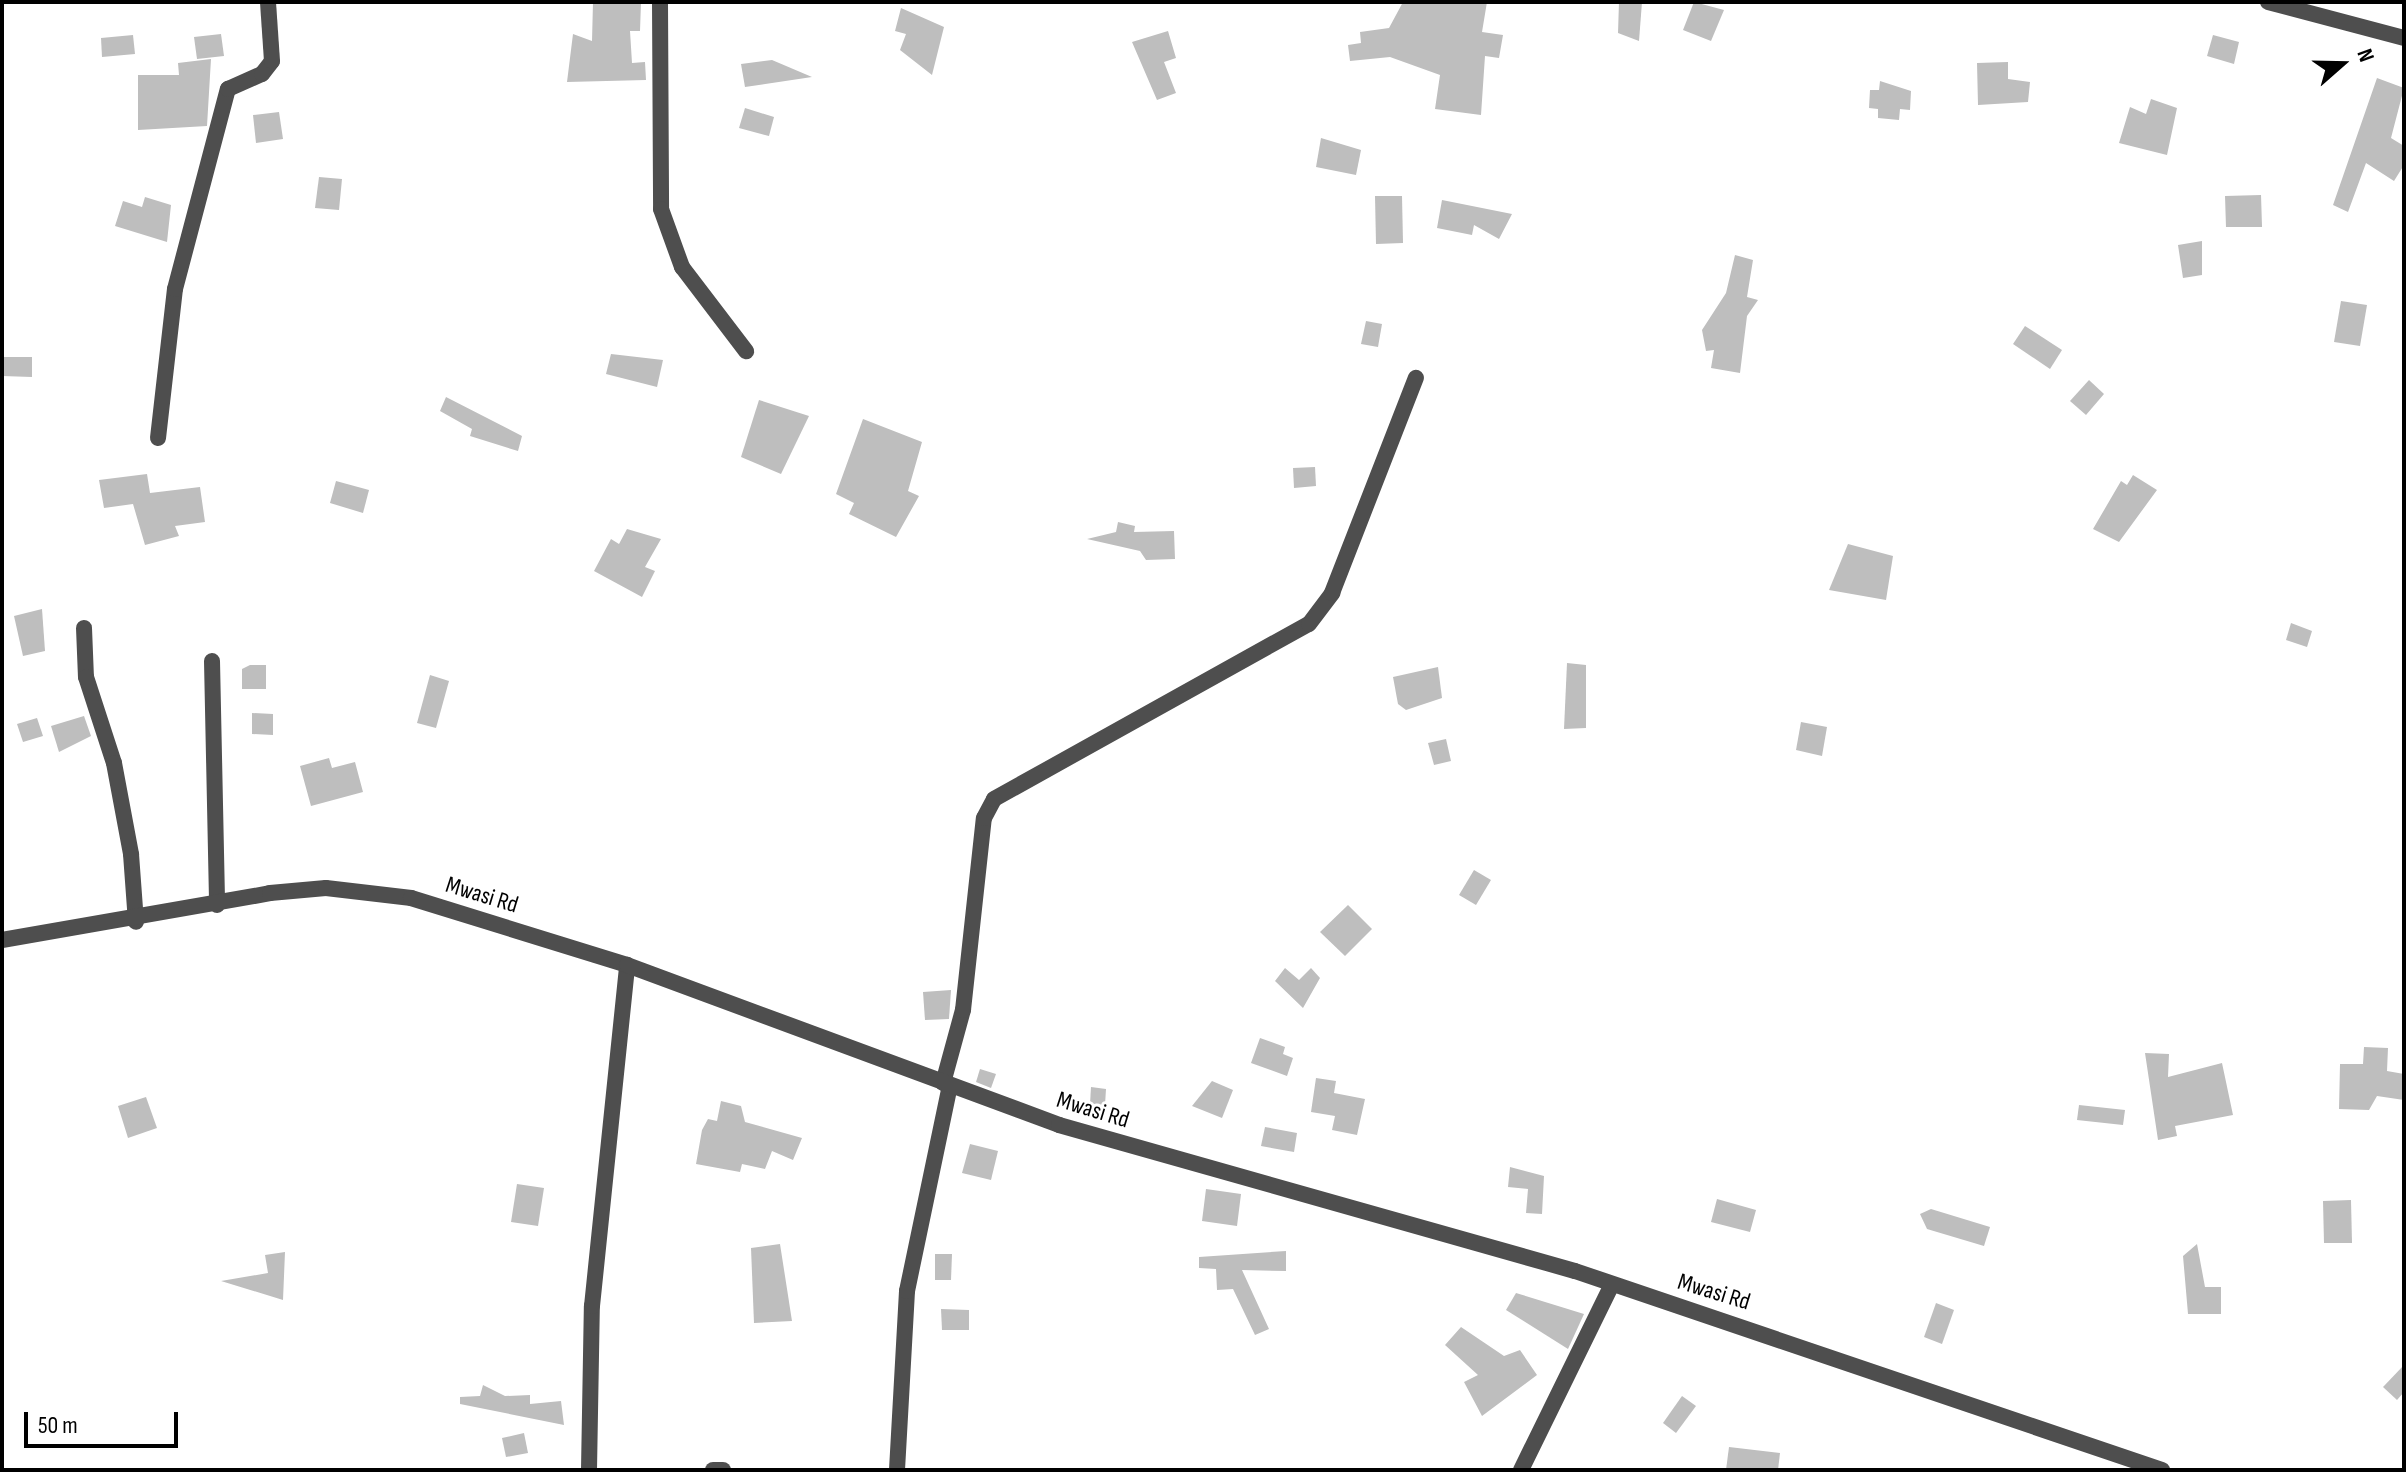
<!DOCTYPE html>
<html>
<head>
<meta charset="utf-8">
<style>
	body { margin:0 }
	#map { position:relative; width:2406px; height:1472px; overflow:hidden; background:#fff; font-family:"Sofia Sans Condensed",sans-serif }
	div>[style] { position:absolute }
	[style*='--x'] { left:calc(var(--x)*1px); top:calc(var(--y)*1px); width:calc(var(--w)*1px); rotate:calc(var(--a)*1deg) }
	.building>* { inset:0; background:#bebebe }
	.minor>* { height:16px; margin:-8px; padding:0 8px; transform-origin:8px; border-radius:8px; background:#4e4e4e }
	.tertiary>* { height:16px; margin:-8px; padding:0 8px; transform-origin:8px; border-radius:8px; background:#4e4e4e }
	span { translate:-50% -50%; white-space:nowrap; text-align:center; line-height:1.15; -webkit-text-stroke:6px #fff; paint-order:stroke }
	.street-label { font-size:24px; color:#000 }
	.frame { position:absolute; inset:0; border:4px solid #000; pointer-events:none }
	.north { position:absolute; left:2302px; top:24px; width:80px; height:80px; -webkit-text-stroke:6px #fff; paint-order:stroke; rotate:70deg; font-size:22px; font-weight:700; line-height:32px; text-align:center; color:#000 }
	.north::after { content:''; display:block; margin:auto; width:28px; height:36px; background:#000; clip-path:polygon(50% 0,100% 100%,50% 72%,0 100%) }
	.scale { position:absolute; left:24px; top:1412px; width:154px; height:36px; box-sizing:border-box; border:4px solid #000; border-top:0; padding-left:10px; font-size:24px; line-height:28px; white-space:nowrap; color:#000; -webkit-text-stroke:6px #fff; paint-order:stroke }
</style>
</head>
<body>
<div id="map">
	<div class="building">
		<i style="clip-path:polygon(593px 2px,641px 2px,640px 31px,630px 31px,632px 63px,645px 62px,646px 80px,567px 82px,573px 34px,592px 41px)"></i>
		<i style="clip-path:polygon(1403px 2px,1487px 2px,1482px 32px,1503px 35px,1499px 58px,1485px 56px,1481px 115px,1435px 109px,1440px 75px,1390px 57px,1350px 61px,1348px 45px,1361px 43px,1360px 32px,1389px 28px)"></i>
		<i style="clip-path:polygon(1619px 2px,1642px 2px,1639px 41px,1618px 33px)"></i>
		<i style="clip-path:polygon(1694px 2px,1724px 10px,1711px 41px,1683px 30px)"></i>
		<i style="clip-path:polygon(901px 8px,944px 27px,932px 75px,900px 50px,906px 34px,895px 31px)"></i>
		<i style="clip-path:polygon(1168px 31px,1176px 58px,1164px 62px,1176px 93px,1157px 100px,1132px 42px)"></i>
		<i style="clip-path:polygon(221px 34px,224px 56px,197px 59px,194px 37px)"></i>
		<i style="clip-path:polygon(133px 35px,135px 54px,102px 57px,101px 38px)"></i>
		<i style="clip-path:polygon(2213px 35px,2239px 42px,2234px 64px,2207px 56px)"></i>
		<i style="clip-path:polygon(211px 59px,207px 126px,138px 130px,138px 75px,179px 75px,178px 63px)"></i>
		<i style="clip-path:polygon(772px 60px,812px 77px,745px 87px,741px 64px)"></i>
		<i style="clip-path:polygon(2008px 62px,2008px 79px,2030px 82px,2028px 102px,1978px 105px,1977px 63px)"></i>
		<i style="clip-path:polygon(2377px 78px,2404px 88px,2391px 138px,2404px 146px,2404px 165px,2394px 181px,2366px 163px,2348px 212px,2333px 205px)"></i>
		<i style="clip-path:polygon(1880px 81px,1911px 91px,1910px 110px,1900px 109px,1899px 120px,1878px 118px,1878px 109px,1869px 108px,1870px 90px,1879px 90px)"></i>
		<i style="clip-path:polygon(2151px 99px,2177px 108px,2167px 155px,2119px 143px,2130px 107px,2146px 114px)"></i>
		<i style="clip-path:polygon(745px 108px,774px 117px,769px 136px,739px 128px)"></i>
		<i style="clip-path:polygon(279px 112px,283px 139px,256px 143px,253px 115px)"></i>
		<i style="clip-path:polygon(1321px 138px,1361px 150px,1356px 175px,1316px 167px)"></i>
		<i style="clip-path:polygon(319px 177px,342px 179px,339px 210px,315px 208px)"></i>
		<i style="clip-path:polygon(2261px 195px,2262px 227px,2226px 227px,2225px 196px)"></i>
		<i style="clip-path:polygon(1375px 196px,1402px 196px,1403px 243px,1376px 244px)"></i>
		<i style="clip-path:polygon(145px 197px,171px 205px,167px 242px,115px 226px,123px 201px,142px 207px)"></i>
		<i style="clip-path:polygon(1442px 200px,1512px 214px,1499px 239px,1474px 225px,1472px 235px,1437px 228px)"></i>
		<i style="clip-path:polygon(2202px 241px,2202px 275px,2183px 278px,2178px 245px)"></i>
		<i style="clip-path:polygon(1735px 255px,1753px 260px,1747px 297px,1758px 300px,1747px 316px,1740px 373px,1711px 368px,1714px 350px,1706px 351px,1702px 330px,1726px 293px)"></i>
		<i style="clip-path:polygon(2341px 301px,2367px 305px,2360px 346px,2334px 342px)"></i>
		<i style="clip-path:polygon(1366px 321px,1382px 324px,1378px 347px,1361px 344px)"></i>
		<i style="clip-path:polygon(2025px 326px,2062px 350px,2050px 369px,2013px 344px)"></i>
		<i style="clip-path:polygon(611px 354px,663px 360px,657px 387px,606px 374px)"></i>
		<i style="clip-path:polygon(2px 357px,32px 357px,32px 377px,2px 376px)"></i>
		<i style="clip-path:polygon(2089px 380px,2104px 394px,2086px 415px,2070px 401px)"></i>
		<i style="clip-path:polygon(446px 397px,522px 436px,518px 451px,470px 436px,472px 429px,440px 411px)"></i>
		<i style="clip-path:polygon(759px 400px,809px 416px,781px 474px,741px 457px)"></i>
		<i style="clip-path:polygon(863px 419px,922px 442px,908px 491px,919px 496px,896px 537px,849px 514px,854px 503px,836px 494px)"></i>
		<i style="clip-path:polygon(1315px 467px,1316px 486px,1294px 488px,1293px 468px)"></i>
		<i style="clip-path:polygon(147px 474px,150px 493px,200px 487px,205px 522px,175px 526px,179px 536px,145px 545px,133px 504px,104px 508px,99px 480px)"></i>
		<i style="clip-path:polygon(2133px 475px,2157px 490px,2119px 542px,2093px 529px,2121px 481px,2127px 485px)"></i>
		<i style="clip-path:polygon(336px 481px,369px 490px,363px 513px,330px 503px)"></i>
		<i style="clip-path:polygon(1118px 522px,1135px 526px,1134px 532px,1174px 531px,1175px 559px,1146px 560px,1140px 551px,1087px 539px,1116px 532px)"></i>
		<i style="clip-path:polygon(627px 529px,661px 539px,645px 567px,655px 571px,642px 597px,594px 571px,611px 539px,619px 544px)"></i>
		<i style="clip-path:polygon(1848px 544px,1893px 556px,1886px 600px,1829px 590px)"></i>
		<i style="clip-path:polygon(42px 609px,45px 651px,23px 656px,14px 616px)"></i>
		<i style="clip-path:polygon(2291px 623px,2312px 631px,2307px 647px,2286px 640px)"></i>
		<i style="clip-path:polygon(1567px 663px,1586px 665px,1586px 728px,1564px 729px)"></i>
		<i style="clip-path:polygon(250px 665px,266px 665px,266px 689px,242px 689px,242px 669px)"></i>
		<i style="clip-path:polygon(1438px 667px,1442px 698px,1406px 710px,1398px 704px,1393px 677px)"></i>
		<i style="clip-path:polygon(430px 675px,449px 681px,436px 728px,417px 723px)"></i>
		<i style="clip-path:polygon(252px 713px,273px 714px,273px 735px,252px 734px)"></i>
		<i style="clip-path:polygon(84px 716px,91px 736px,59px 752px,51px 726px)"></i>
		<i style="clip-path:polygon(37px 718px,43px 736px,23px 742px,17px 724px)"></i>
		<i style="clip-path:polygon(1801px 722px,1827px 727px,1822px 756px,1796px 750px)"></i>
		<i style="clip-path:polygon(1446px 739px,1451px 761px,1434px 765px,1428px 743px)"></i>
		<i style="clip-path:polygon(329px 758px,332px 768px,355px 762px,363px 792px,311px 806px,300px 766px)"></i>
		<i style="clip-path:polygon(1474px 870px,1491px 880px,1476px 905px,1459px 895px)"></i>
		<i style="clip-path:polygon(1348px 905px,1372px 929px,1345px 956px,1320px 932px)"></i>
		<i style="clip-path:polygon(1285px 968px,1299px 980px,1311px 968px,1320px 978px,1303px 1008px,1275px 981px)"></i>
		<i style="clip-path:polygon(951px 990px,949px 1019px,925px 1020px,923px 992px)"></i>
		<i style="clip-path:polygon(1260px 1038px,1285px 1047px,1283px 1054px,1293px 1058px,1287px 1076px,1251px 1063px)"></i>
		<i style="clip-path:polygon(2364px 1047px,2388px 1048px,2387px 1071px,2404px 1074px,2404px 1100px,2377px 1096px,2369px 1110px,2339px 1109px,2340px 1064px,2363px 1064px)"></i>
		<i style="clip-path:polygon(2145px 1053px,2169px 1054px,2168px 1077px,2222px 1063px,2233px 1115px,2175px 1126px,2177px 1136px,2158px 1140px)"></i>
		<i style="clip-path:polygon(980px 1069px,996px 1074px,991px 1088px,976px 1082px)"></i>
		<i style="clip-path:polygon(1316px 1078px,1336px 1081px,1334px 1093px,1365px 1099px,1357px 1135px,1332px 1130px,1335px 1116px,1311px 1112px)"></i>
		<i style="clip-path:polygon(1212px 1081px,1233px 1090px,1222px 1118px,1192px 1106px)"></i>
		<i style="clip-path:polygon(1091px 1087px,1106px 1089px,1105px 1105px,1090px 1104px)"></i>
		<i style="clip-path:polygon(146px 1097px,157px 1128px,128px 1138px,118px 1106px)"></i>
		<i style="clip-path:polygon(721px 1101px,741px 1106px,745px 1122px,802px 1138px,793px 1160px,772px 1151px,765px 1169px,742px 1164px,740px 1172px,696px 1164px,702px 1130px,708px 1119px,717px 1121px)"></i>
		<i style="clip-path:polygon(2079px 1105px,2125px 1110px,2123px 1125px,2077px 1120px)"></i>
		<i style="clip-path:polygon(1265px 1127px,1297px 1133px,1294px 1152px,1261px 1146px)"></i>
		<i style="clip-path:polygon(970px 1144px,998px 1151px,991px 1180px,962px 1173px)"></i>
		<i style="clip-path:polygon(1510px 1167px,1544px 1176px,1542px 1214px,1526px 1213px,1528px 1189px,1508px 1187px)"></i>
		<i style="clip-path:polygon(517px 1184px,544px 1188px,538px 1226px,511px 1222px)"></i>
		<i style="clip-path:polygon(1206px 1189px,1241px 1194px,1237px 1226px,1202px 1221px)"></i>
		<i style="clip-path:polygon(1717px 1199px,1756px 1210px,1750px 1232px,1711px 1222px)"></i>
		<i style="clip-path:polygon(2351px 1200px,2352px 1243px,2324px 1243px,2323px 1201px)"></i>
		<i style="clip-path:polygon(1931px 1209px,1990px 1227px,1984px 1246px,1927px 1229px,1920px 1214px)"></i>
		<i style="clip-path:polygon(780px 1244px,792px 1321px,754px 1323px,751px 1248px)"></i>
		<i style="clip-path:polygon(2197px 1244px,2205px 1287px,2221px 1287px,2221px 1314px,2188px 1314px,2183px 1256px)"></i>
		<i style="clip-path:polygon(1286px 1251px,1286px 1271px,1242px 1270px,1269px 1329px,1255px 1335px,1233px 1289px,1217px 1290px,1216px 1269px,1199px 1268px,1199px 1257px)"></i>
		<i style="clip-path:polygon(285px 1252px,283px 1300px,221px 1281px,268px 1273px,265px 1255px)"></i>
		<i style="clip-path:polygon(935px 1254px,952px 1254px,951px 1280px,935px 1280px)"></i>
		<i style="clip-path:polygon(1516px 1293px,1584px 1314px,1568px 1349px,1506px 1310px)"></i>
		<i style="clip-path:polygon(1936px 1303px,1954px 1310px,1942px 1344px,1924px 1337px)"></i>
		<i style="clip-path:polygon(941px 1309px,969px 1310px,969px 1330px,942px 1330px)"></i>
		<i style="clip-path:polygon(1461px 1327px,1504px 1356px,1520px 1350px,1537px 1375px,1482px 1416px,1464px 1382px,1478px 1375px,1445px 1345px)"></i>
		<i style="clip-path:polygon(2404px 1365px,2404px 1392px,2397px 1400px,2383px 1387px)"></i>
		<i style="clip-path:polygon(483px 1385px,505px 1396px,530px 1395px,530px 1404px,561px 1401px,564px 1425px,460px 1404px,460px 1397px,480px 1396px)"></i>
		<i style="clip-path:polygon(1682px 1396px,1696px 1406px,1676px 1433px,1663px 1423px)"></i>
		<i style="clip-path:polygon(524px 1433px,528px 1453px,506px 1457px,502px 1438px)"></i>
		<i style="clip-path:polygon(1729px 1447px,1780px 1453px,1778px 1470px,1726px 1470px)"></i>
	</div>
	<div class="minor">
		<i style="--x:660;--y:2;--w:207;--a:89.7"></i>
		<i style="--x:661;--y:209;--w:62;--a:70.1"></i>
		<i style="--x:682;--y:267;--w:106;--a:52.7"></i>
		<i style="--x:158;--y:438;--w:150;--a:-83.5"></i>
		<i style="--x:175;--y:289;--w:207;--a:-75.2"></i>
		<i style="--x:228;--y:89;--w:37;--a:-24"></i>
		<i style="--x:262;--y:74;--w:16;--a:-52"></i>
		<i style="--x:272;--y:61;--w:59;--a:-93.9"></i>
		<i style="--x:84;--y:628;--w:49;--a:87.7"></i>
		<i style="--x:86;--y:677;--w:90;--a:72"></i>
		<i style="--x:114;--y:763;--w:93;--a:79.4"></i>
		<i style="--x:131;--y:854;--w:68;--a:85.8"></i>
		<i style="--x:212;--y:661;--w:244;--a:88.8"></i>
		<i style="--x:943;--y:1083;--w:76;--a:-74.7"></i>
		<i style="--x:963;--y:1010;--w:193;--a:-83.8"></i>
		<i style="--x:984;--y:818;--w:21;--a:-62"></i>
		<i style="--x:994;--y:799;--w:360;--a:-29.1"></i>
		<i style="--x:1309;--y:624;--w:39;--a:-53"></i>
		<i style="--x:1332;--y:593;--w:231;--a:-68.7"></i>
		<i style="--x:589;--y:1470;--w:164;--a:-89"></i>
		<i style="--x:592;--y:1306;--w:343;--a:-84.1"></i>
		<i style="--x:713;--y:1470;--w:10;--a:0"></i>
		<i style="--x:897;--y:1470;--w:179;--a:-86.8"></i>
		<i style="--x:907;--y:1291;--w:209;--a:-78.2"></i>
		<i style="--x:1521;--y:1470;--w:205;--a:-63.9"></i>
	</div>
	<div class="tertiary">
		<i style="--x:2268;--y:2;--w:141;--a:14.8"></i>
		<i style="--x:2;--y:940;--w:272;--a:-9.9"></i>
		<i style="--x:270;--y:893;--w:56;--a:-5.1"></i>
		<i style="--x:326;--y:888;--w:86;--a:6.7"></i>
		<i style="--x:411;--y:898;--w:226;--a:17.2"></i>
		<i style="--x:627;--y:965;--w:461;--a:20.3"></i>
		<i style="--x:1059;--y:1125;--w:536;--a:15.8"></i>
		<i style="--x:1575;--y:1271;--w:620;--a:18.73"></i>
	</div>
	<div class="street-label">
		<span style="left:482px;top:895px;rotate:17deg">Mwasi Rd</span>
		<span style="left:1093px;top:1110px;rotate:17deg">Mwasi Rd</span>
		<span style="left:1714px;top:1292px;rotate:17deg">Mwasi Rd</span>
	</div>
	<div class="frame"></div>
	<div class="north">N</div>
	<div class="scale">50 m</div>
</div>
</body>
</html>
